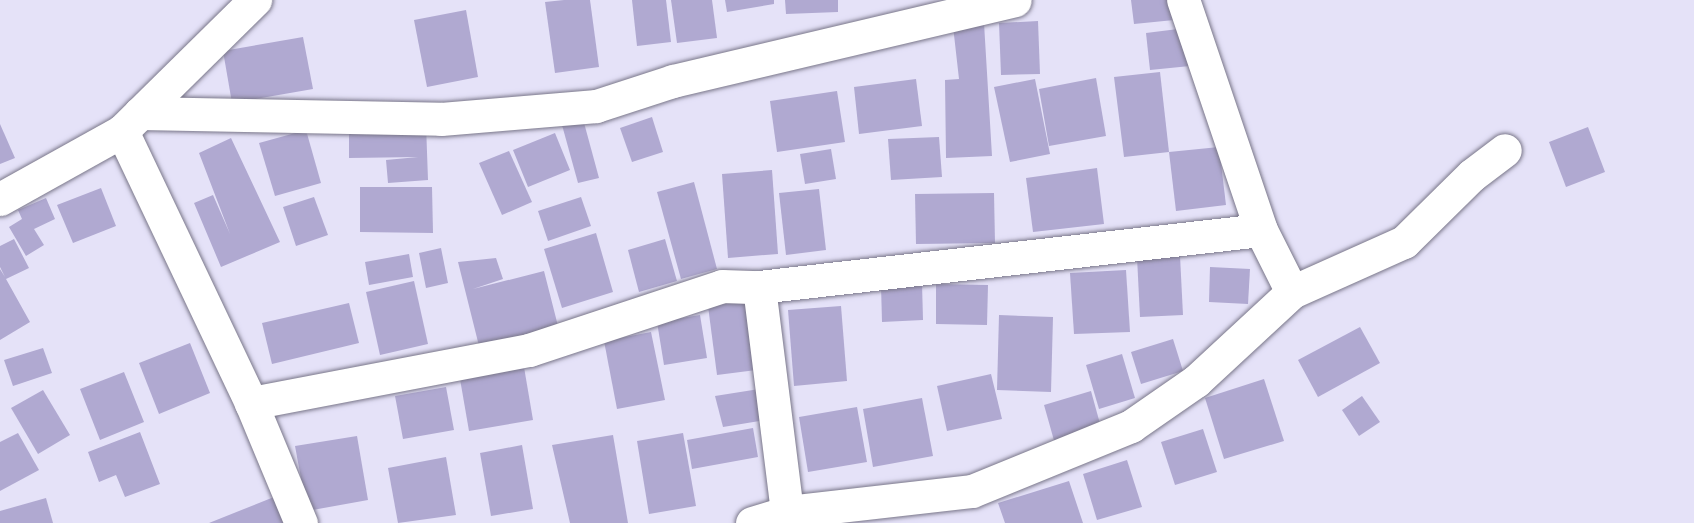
<!DOCTYPE html>
<html>
<head>
<meta charset="utf-8">
<style>
	body { margin:0 }
	#map { position:relative; width:1694px; height:523px; overflow:hidden; background:#e5e2f8; font-family:"Titillium Web",sans-serif }
	div>[style] { position:absolute }
	[style*='--x'] { left:calc(var(--x)*1px); top:calc(var(--y)*1px); width:calc(var(--w)*1px); rotate:calc(var(--a)*1deg) }
	.building>* { inset:0; background:#b0a9d1 }
	.roads { filter:drop-shadow(0 0 2px #797689) drop-shadow(0 0 2px #797689) }
	.minor>* { height:33px; margin:-16.5px; padding:0 16.5px; transform-origin:16.5px; border-radius:16.5px; background:#fff }
	span { translate:-50% -50%; white-space:nowrap; text-align:center; line-height:1.15; -webkit-text-stroke:4.5px #e5e2f8; paint-order:stroke }
</style>
</head>
<body>
<div id="map">
	<div class="building">
		<i style="clip-path:polygon(564px 0,590px 0,599px 67px,555px 73px,545px 2px)"></i>
		<i style="clip-path:polygon(632px 0,666px 0,671px 42px,637px 46px)"></i>
		<i style="clip-path:polygon(671px 0,712px 0,717px 38px,677px 43px)"></i>
		<i style="clip-path:polygon(725px 0,774px 0,774px 4px,727px 12px)"></i>
		<i style="clip-path:polygon(785px 0,838px 0,838px 12px,786px 14px)"></i>
		<i style="clip-path:polygon(1131px 0,1172px 0,1174px 20px,1134px 24px)"></i>
		<i style="clip-path:polygon(466px 10px,478px 77px,427px 87px,414px 20px)"></i>
		<i style="clip-path:polygon(1038px 21px,1040px 74px,1001px 75px,999px 23px)"></i>
		<i style="clip-path:polygon(984px 23px,992px 156px,946px 158px,945px 80px,959px 79px,953px 26px)"></i>
		<i style="clip-path:polygon(1186px 28px,1190px 66px,1150px 70px,1146px 33px)"></i>
		<i style="clip-path:polygon(303px 37px,313px 89px,232px 103px,223px 51px)"></i>
		<i style="clip-path:polygon(1160px 72px,1169px 152px,1124px 157px,1114px 77px)"></i>
		<i style="clip-path:polygon(1096px 78px,1106px 136px,1049px 146px,1039px 89px)"></i>
		<i style="clip-path:polygon(916px 79px,922px 126px,859px 134px,854px 87px)"></i>
		<i style="clip-path:polygon(1035px 79px,1050px 154px,1010px 162px,994px 87px)"></i>
		<i style="clip-path:polygon(837px 91px,845px 142px,777px 152px,770px 101px)"></i>
		<i style="clip-path:polygon(652px 117px,663px 152px,632px 162px,620px 128px)"></i>
		<i style="clip-path:polygon(583px 119px,599px 178px,578px 183px,562px 125px)"></i>
		<i style="clip-path:polygon(0 124px,15px 158px,0 164px)"></i>
		<i style="clip-path:polygon(426px 124px,428px 180px,388px 183px,386px 160px,418px 157px,349px 158px,349px 125px)"></i>
		<i style="clip-path:polygon(1588px 127px,1605px 172px,1566px 187px,1549px 142px)"></i>
		<i style="clip-path:polygon(306px 130px,321px 183px,275px 196px,259px 143px)"></i>
		<i style="clip-path:polygon(555px 133px,570px 170px,528px 187px,513px 150px)"></i>
		<i style="clip-path:polygon(939px 137px,942px 177px,891px 180px,888px 139px)"></i>
		<i style="clip-path:polygon(231px 138px,280px 242px,221px 267px,194px 203px,213px 195px,230px 234px,199px 153px)"></i>
		<i style="clip-path:polygon(1219px 147px,1226px 205px,1176px 211px,1169px 152px)"></i>
		<i style="clip-path:polygon(831px 149px,836px 179px,805px 184px,800px 154px)"></i>
		<i style="clip-path:polygon(509px 151px,532px 202px,502px 215px,479px 163px)"></i>
		<i style="clip-path:polygon(1097px 168px,1104px 224px,1033px 232px,1026px 178px)"></i>
		<i style="clip-path:polygon(772px 170px,778px 254px,728px 258px,722px 174px)"></i>
		<i style="clip-path:polygon(694px 182px,717px 269px,681px 279px,657px 192px)"></i>
		<i style="clip-path:polygon(360px 187px,432px 187px,433px 233px,360px 232px)"></i>
		<i style="clip-path:polygon(101px 188px,116px 226px,73px 243px,57px 205px)"></i>
		<i style="clip-path:polygon(819px 189px,826px 250px,786px 255px,779px 193px)"></i>
		<i style="clip-path:polygon(994px 193px,995px 243px,916px 244px,915px 194px)"></i>
		<i style="clip-path:polygon(314px 197px,328px 235px,296px 246px,283px 207px)"></i>
		<i style="clip-path:polygon(581px 197px,591px 226px,548px 241px,538px 211px)"></i>
		<i style="clip-path:polygon(46px 198px,55px 219px,34px 229px,44px 245px,26px 256px,9px 227px,22px 219px,18px 210px)"></i>
		<i style="clip-path:polygon(596px 233px,613px 292px,562px 308px,544px 249px)"></i>
		<i style="clip-path:polygon(14px 239px,29px 268px,6px 279px,30px 322px,0 340px,0 269px,5px 277px,0 267px,0 246px)"></i>
		<i style="clip-path:polygon(665px 239px,677px 281px,639px 292px,628px 250px)"></i>
		<i style="clip-path:polygon(441px 248px,448px 283px,426px 288px,419px 253px)"></i>
		<i style="clip-path:polygon(409px 254px,413px 277px,369px 285px,365px 262px)"></i>
		<i style="clip-path:polygon(1180px 256px,1183px 315px,1140px 317px,1137px 257px)"></i>
		<i style="clip-path:polygon(496px 258px,503px 279px,473px 289px,544px 271px,558px 326px,479px 346px,458px 262px)"></i>
		<i style="clip-path:polygon(1210px 267px,1250px 269px,1248px 304px,1209px 302px)"></i>
		<i style="clip-path:polygon(1126px 270px,1130px 332px,1074px 334px,1070px 273px)"></i>
		<i style="clip-path:polygon(414px 281px,428px 344px,380px 355px,366px 292px)"></i>
		<i style="clip-path:polygon(922px 283px,923px 320px,882px 322px,881px 285px)"></i>
		<i style="clip-path:polygon(936px 284px,988px 285px,987px 325px,936px 324px)"></i>
		<i style="clip-path:polygon(755px 300px,764px 369px,717px 375px,708px 306px)"></i>
		<i style="clip-path:polygon(349px 303px,359px 343px,272px 364px,262px 323px)"></i>
		<i style="clip-path:polygon(841px 306px,847px 381px,794px 386px,788px 310px)"></i>
		<i style="clip-path:polygon(700px 315px,707px 358px,664px 365px,657px 322px)"></i>
		<i style="clip-path:polygon(999px 315px,1053px 317px,1051px 392px,997px 390px)"></i>
		<i style="clip-path:polygon(1360px 327px,1380px 363px,1318px 397px,1298px 360px)"></i>
		<i style="clip-path:polygon(651px 332px,665px 400px,617px 409px,604px 341px)"></i>
		<i style="clip-path:polygon(1173px 339px,1183px 371px,1141px 384px,1131px 352px)"></i>
		<i style="clip-path:polygon(190px 343px,210px 393px,159px 414px,139px 363px)"></i>
		<i style="clip-path:polygon(43px 348px,52px 373px,13px 386px,4px 360px)"></i>
		<i style="clip-path:polygon(1122px 354px,1135px 398px,1099px 409px,1086px 365px)"></i>
		<i style="clip-path:polygon(524px 367px,533px 420px,469px 431px,460px 379px)"></i>
		<i style="clip-path:polygon(124px 372px,144px 422px,100px 440px,80px 389px)"></i>
		<i style="clip-path:polygon(991px 374px,1002px 419px,947px 431px,937px 386px)"></i>
		<i style="clip-path:polygon(1264px 379px,1284px 441px,1224px 459px,1205px 398px)"></i>
		<i style="clip-path:polygon(446px 387px,454px 430px,403px 439px,395px 396px)"></i>
		<i style="clip-path:polygon(765px 388px,771px 419px,723px 427px,715px 396px)"></i>
		<i style="clip-path:polygon(43px 390px,70px 435px,38px 454px,11px 408px)"></i>
		<i style="clip-path:polygon(1091px 391px,1102px 431px,1055px 444px,1044px 405px)"></i>
		<i style="clip-path:polygon(1362px 396px,1380px 422px,1359px 436px,1342px 410px)"></i>
		<i style="clip-path:polygon(922px 398px,933px 456px,873px 467px,863px 409px)"></i>
		<i style="clip-path:polygon(857px 407px,867px 462px,808px 472px,799px 417px)"></i>
		<i style="clip-path:polygon(753px 428px,758px 457px,692px 469px,687px 440px)"></i>
		<i style="clip-path:polygon(1203px 429px,1217px 472px,1175px 485px,1161px 442px)"></i>
		<i style="clip-path:polygon(140px 432px,160px 484px,125px 497px,116px 475px,99px 482px,88px 452px)"></i>
		<i style="clip-path:polygon(18px 433px,39px 470px,0 491px,0 442px)"></i>
		<i style="clip-path:polygon(683px 433px,696px 506px,649px 514px,637px 441px)"></i>
		<i style="clip-path:polygon(613px 435px,628px 523px,570px 523px,552px 445px)"></i>
		<i style="clip-path:polygon(357px 436px,368px 500px,307px 511px,295px 446px)"></i>
		<i style="clip-path:polygon(522px 445px,533px 509px,491px 516px,480px 453px)"></i>
		<i style="clip-path:polygon(446px 457px,456px 515px,398px 523px,388px 468px)"></i>
		<i style="clip-path:polygon(1127px 460px,1142px 507px,1097px 520px,1083px 474px)"></i>
		<i style="clip-path:polygon(1069px 481px,1083px 523px,1005px 523px,998px 503px)"></i>
		<i style="clip-path:polygon(274px 497px,285px 523px,209px 523px)"></i>
		<i style="clip-path:polygon(46px 498px,53px 523px,0 523px,0 511px)"></i>
	</div>
	<div class="roads">
		<div class="minor">
			<i style="--x:140;--y:113;--w:301;--a:1.1"></i>
			<i style="--x:441;--y:119;--w:156;--a:-4.8"></i>
			<i style="--x:596;--y:106;--w:81;--a:-18"></i>
			<i style="--x:673;--y:81;--w:351;--a:-13.3"></i>
			<i style="--x:122;--y:131;--w:301;--a:64.6"></i>
			<i style="--x:251;--y:403;--w:130;--a:67.4"></i>
			<i style="--x:0;--y:199;--w:140;--a:-29.1"></i>
			<i style="--x:122;--y:131;--w:187;--a:-44.6"></i>
			<i style="--x:759;--y:287;--w:227;--a:82.9"></i>
			<i style="--x:1292;--y:292;--w:123;--a:-24.1"></i>
			<i style="--x:1404;--y:242;--w:95;--a:-44.6"></i>
			<i style="--x:1472;--y:175;--w:41;--a:-37.1"></i>
			<i style="--x:251;--y:403;--w:283;--a:-10.8"></i>
			<i style="--x:529;--y:350;--w:203;--a:-18.3"></i>
			<i style="--x:722;--y:286;--w:37;--a:2"></i>
			<i style="--x:759;--y:287;--w:505;--a:-6.48"></i>
			<i style="--x:752;--y:523;--w:37;--a:-17"></i>
			<i style="--x:787;--y:512;--w:186;--a:-6.5"></i>
			<i style="--x:972;--y:491;--w:172;--a:-22.2"></i>
			<i style="--x:1131;--y:426;--w:79;--a:-34.7"></i>
			<i style="--x:1196;--y:381;--w:131;--a:-42.8"></i>
			<i style="--x:1292;--y:292;--w:69;--a:-116.6"></i>
			<i style="--x:1261;--y:230;--w:243;--a:-108.7"></i>
		</div>
	</div>
</div>
</body>
</html>
